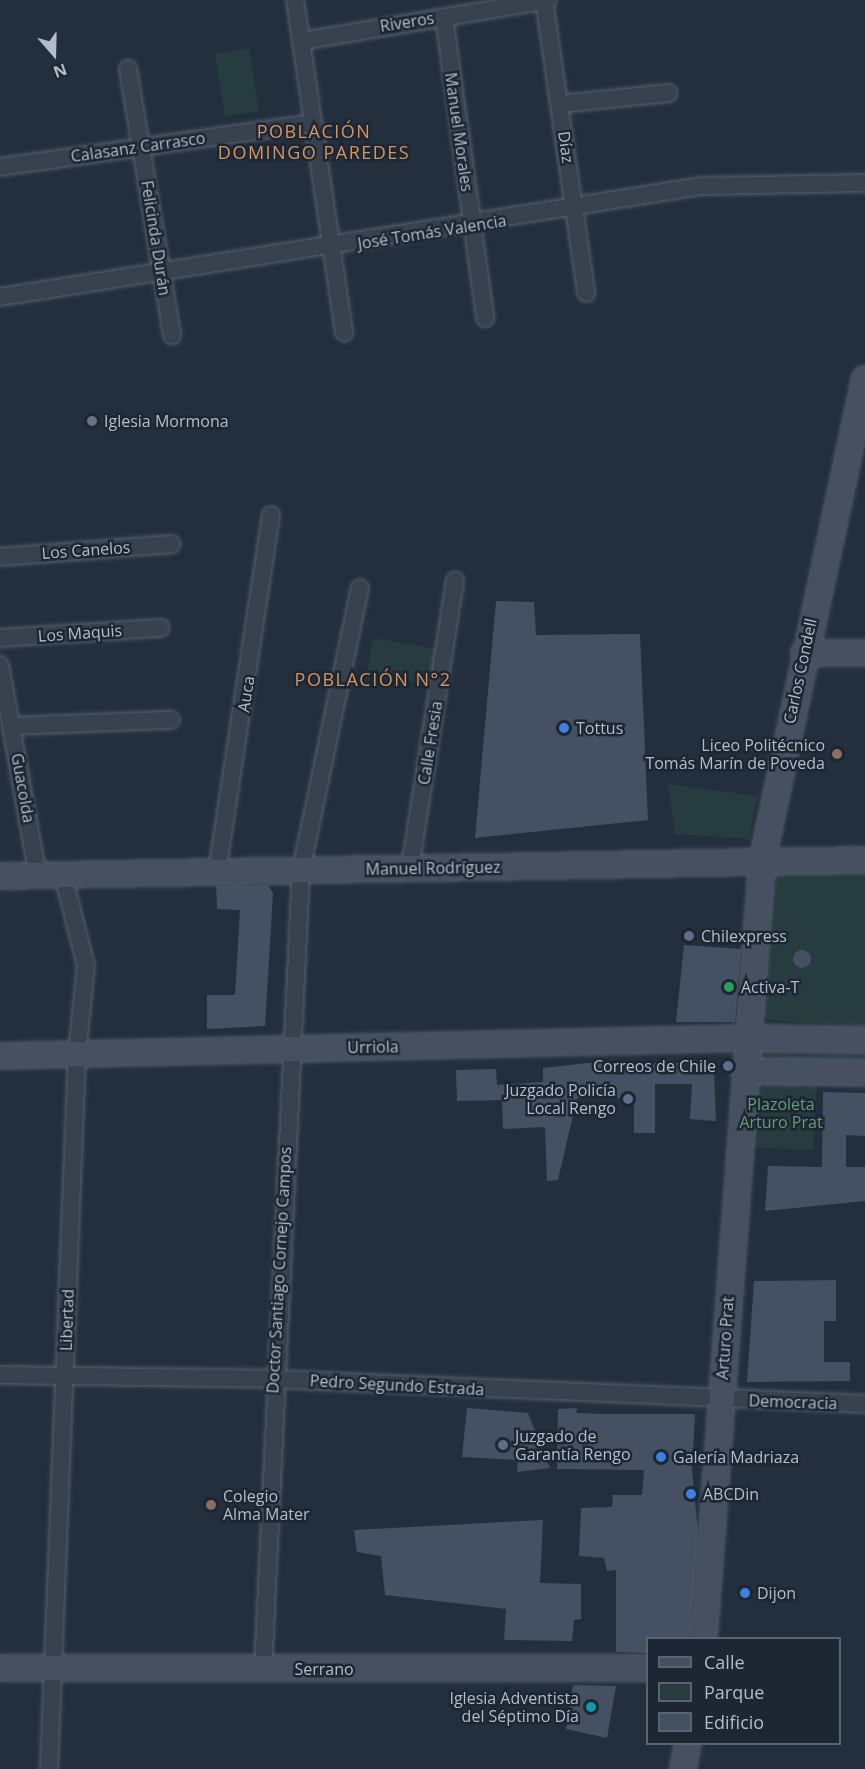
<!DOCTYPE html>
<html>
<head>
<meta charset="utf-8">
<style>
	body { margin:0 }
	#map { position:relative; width:865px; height:1769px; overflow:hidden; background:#242f3e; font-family:"Open Sans",sans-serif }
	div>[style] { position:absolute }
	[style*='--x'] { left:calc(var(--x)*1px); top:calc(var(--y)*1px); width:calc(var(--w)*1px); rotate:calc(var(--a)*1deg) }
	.green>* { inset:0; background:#263c3f }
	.building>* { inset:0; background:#455162 }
	.round { border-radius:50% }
	.roads { filter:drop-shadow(0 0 2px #565f6c) drop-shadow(0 0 2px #565f6c) }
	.street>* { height:16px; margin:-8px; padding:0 8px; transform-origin:8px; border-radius:8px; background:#38414e }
	.secondary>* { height:24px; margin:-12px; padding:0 12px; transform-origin:12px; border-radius:12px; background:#465061 }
	.dots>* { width:16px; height:16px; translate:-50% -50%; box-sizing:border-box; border:3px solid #1d2633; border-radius:50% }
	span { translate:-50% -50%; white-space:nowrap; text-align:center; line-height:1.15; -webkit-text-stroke:5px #1d2633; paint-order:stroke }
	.street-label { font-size:16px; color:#b4bcc9 }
	.poi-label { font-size:16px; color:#b4bcc9 }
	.left { translate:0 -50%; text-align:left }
	.right { translate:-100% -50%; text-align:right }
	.park-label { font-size:16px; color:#6b9a76 }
	.neighbourhood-label { font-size:18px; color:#d59563; letter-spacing:1.5px }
	.legend { position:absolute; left:646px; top:1637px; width:195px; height:108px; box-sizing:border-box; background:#1d2633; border:2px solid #59626f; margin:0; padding:8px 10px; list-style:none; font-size:18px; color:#b4bcc9 }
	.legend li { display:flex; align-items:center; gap:12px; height:30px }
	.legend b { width:30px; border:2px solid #59626f }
	.north { position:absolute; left:24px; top:24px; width:60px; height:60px; -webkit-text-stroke:4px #1d2633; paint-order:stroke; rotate:160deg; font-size:16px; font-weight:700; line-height:24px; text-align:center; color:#b4bcc9 }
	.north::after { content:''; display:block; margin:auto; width:21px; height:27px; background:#b4bcc9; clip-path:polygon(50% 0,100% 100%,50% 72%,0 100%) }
</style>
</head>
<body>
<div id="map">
	<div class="green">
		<i style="clip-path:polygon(249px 48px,259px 111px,225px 116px,215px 54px)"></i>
		<i style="clip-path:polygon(373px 638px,438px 649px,431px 685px,367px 674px)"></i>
		<i style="clip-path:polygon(668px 784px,757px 796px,749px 839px,675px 834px)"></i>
		<i style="clip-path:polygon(865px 866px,865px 1026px,768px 1020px,762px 1013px,768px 881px,782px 871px)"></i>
		<i style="clip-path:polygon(756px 1041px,865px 1043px,865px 1067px,755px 1065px)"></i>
		<i style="clip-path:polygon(762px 1077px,817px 1077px,813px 1150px,745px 1147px,748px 1091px)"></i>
	</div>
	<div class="building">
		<i style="clip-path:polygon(496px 601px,534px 602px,536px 635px,640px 634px,648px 820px,475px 838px)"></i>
		<i style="clip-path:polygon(268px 885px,273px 893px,265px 1026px,207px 1029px,207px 995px,235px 995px,240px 910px,217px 909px,216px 886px)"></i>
		<i style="clip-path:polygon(684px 945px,741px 949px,735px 1022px,676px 1022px)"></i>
		<i class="round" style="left:793px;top:950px;width:18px;height:18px"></i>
		<i style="clip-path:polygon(588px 1063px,683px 1063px,683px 1069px,714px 1069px,716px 1121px,690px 1119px,692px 1084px,655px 1084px,655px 1133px,634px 1133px,634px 1098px,577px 1098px,558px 1180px,547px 1181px,545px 1127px,503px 1129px,502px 1100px,457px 1101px,456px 1070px,496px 1069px,497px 1085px,543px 1082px,543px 1068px)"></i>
		<i style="clip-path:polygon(823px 1092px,865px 1093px,865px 1136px,846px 1135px,846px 1167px,865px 1167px,865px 1201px,765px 1211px,768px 1166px,822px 1167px)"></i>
		<i style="clip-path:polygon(836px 1280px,836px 1321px,824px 1321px,824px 1362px,850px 1362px,850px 1381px,747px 1382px,754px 1281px)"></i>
		<i style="clip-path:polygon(467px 1408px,528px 1413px,550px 1468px,517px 1472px,518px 1460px,462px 1457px)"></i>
		<i style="clip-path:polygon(577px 1408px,576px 1413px,604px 1414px,695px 1414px,692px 1470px,698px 1532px,690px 1638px,648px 1638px,648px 1653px,616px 1652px,616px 1570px,607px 1571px,604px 1558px,579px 1556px,581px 1508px,612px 1507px,613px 1495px,642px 1495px,644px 1470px,557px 1469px,558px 1409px)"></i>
		<i style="clip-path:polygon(543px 1520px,540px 1583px,581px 1584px,581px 1619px,574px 1620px,572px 1641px,504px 1640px,506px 1609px,385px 1595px,381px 1556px,357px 1552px,354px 1530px)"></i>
		<i style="clip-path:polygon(573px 1685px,616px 1686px,607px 1738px,566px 1729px)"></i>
	</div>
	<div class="roads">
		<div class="street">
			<i style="--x:295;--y:0;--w:336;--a:81.6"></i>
			<i style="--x:544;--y:0;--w:296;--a:81.8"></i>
			<i style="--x:444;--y:17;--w:304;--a:82.2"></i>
			<i style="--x:301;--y:41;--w:250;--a:-9.4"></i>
			<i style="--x:128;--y:69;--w:270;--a:80.6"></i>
			<i style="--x:560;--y:104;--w:109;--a:-5.8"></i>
			<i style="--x:0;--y:167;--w:316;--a:-8"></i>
			<i style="--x:0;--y:297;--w:711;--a:-8.99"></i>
			<i style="--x:702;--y:186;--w:163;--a:-1.1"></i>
			<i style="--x:0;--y:557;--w:172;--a:-4.3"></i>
			<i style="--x:0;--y:638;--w:161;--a:-3.6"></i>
			<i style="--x:0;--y:665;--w:214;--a:79.8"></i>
			<i style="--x:12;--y:726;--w:159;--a:-2.2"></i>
			<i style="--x:410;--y:868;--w:291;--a:-81.1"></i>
			<i style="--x:217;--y:872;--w:361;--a:-81.4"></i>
			<i style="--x:0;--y:1375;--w:274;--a:0.8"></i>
			<i style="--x:274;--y:1379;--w:592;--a:2.42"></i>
			<i style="--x:263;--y:1670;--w:801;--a:-87.28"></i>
			<i style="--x:301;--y:870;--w:288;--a:-78.2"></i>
			<i style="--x:49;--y:1769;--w:716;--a:-87.76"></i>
			<i style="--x:77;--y:1054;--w:88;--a:-84.2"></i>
			<i style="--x:86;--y:966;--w:94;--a:-104.2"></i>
		</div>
		<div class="secondary">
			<i style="--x:804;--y:653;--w:61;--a:0"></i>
			<i style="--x:0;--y:876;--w:865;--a:-1.06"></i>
			<i style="--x:0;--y:1056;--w:746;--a:-1.38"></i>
			<i style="--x:746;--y:1038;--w:119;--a:1"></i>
			<i style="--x:744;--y:1071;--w:121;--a:0.9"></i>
			<i style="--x:704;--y:1638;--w:778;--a:-85.73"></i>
			<i style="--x:762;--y:862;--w:494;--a:-78"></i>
			<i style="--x:0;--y:1668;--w:648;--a:0"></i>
			<i style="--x:683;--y:1769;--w:25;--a:-79"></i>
		</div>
	</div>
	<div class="dots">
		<i style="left:92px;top:421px;background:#6b7280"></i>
		<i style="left:564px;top:728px;background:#3f7fe0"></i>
		<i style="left:837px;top:754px;background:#8d6e63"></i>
		<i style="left:689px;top:936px;background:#5c6f8a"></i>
		<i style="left:729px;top:987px;background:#2e9e5b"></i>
		<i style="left:728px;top:1066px;background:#5c6f8a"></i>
		<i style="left:628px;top:1099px;background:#5c6f8a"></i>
		<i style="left:503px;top:1445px;background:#5c6f8a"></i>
		<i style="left:661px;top:1457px;background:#3f7fe0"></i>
		<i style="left:691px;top:1494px;background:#3f7fe0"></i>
		<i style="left:211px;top:1505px;background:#8d6e63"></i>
		<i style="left:745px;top:1593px;background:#3f7fe0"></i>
		<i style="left:591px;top:1707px;background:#0f9aa8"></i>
	</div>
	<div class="street-label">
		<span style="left:407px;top:22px;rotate:-9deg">Riveros</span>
		<span style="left:459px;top:132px;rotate:82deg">Manuel Morales</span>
		<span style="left:138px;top:147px;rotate:-8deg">Calasanz Carrasco</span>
		<span style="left:566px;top:147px;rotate:82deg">Díaz</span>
		<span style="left:432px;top:232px;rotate:-9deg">José Tomás Valencia</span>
		<span style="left:156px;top:238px;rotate:81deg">Felicinda Durán</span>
		<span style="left:86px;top:550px;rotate:-4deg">Los Canelos</span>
		<span style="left:80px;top:633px;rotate:-4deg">Los Maquis</span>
		<span style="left:800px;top:671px;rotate:-78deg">Carlos Condell</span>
		<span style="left:246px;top:694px;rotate:-81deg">Auca</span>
		<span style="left:430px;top:743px;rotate:-81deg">Calle Fresia</span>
		<span style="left:23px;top:788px;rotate:80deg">Guacolda</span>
		<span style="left:433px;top:868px;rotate:-1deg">Manuel Rodríguez</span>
		<span style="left:373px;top:1047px;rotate:-1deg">Urriola</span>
		<span style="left:279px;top:1270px;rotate:-87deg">Doctor Santiago Cornejo Campos</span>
		<span style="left:67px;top:1320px;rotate:-88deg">Libertad</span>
		<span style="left:725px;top:1338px;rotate:-86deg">Arturo Prat</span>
		<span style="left:397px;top:1385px;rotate:3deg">Pedro Segundo Estrada</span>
		<span style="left:793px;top:1402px;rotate:2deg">Democracia</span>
		<span style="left:324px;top:1669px">Serrano</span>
	</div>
	<div class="poi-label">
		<span class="left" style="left:104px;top:421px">Iglesia Mormona</span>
		<span class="left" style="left:576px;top:728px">Tottus</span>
		<span class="right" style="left:825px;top:754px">Liceo Politécnico<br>Tomás Marín de Poveda</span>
		<span class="left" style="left:701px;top:936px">Chilexpress</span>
		<span class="left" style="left:741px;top:987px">Activa-T</span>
		<span class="right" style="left:716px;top:1066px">Correos de Chile</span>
		<span class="right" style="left:616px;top:1099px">Juzgado Policía<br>Local Rengo</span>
		<span class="left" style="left:515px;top:1445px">Juzgado de<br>Garantía Rengo</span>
		<span class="left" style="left:673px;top:1457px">Galería Madriaza</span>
		<span class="left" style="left:703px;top:1494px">ABCDin</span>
		<span class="left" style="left:223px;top:1505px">Colegio<br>Alma Mater</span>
		<span class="left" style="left:757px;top:1593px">Dijon</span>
		<span class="right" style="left:579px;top:1707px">Iglesia Adventista<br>del Séptimo Día</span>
	</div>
	<div class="park-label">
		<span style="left:781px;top:1113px">Plazoleta<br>Arturo Prat</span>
	</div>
	<div class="neighbourhood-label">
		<span style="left:314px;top:142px">POBLACIÓN<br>DOMINGO PAREDES</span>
		<span style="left:373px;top:679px">POBLACIÓN N°2</span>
	</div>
	<ul class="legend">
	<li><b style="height:8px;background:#465061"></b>Calle</li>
	<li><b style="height:16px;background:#263c3f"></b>Parque</li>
	<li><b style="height:16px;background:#455162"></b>Edificio</li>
	</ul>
	<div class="north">N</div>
</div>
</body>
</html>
